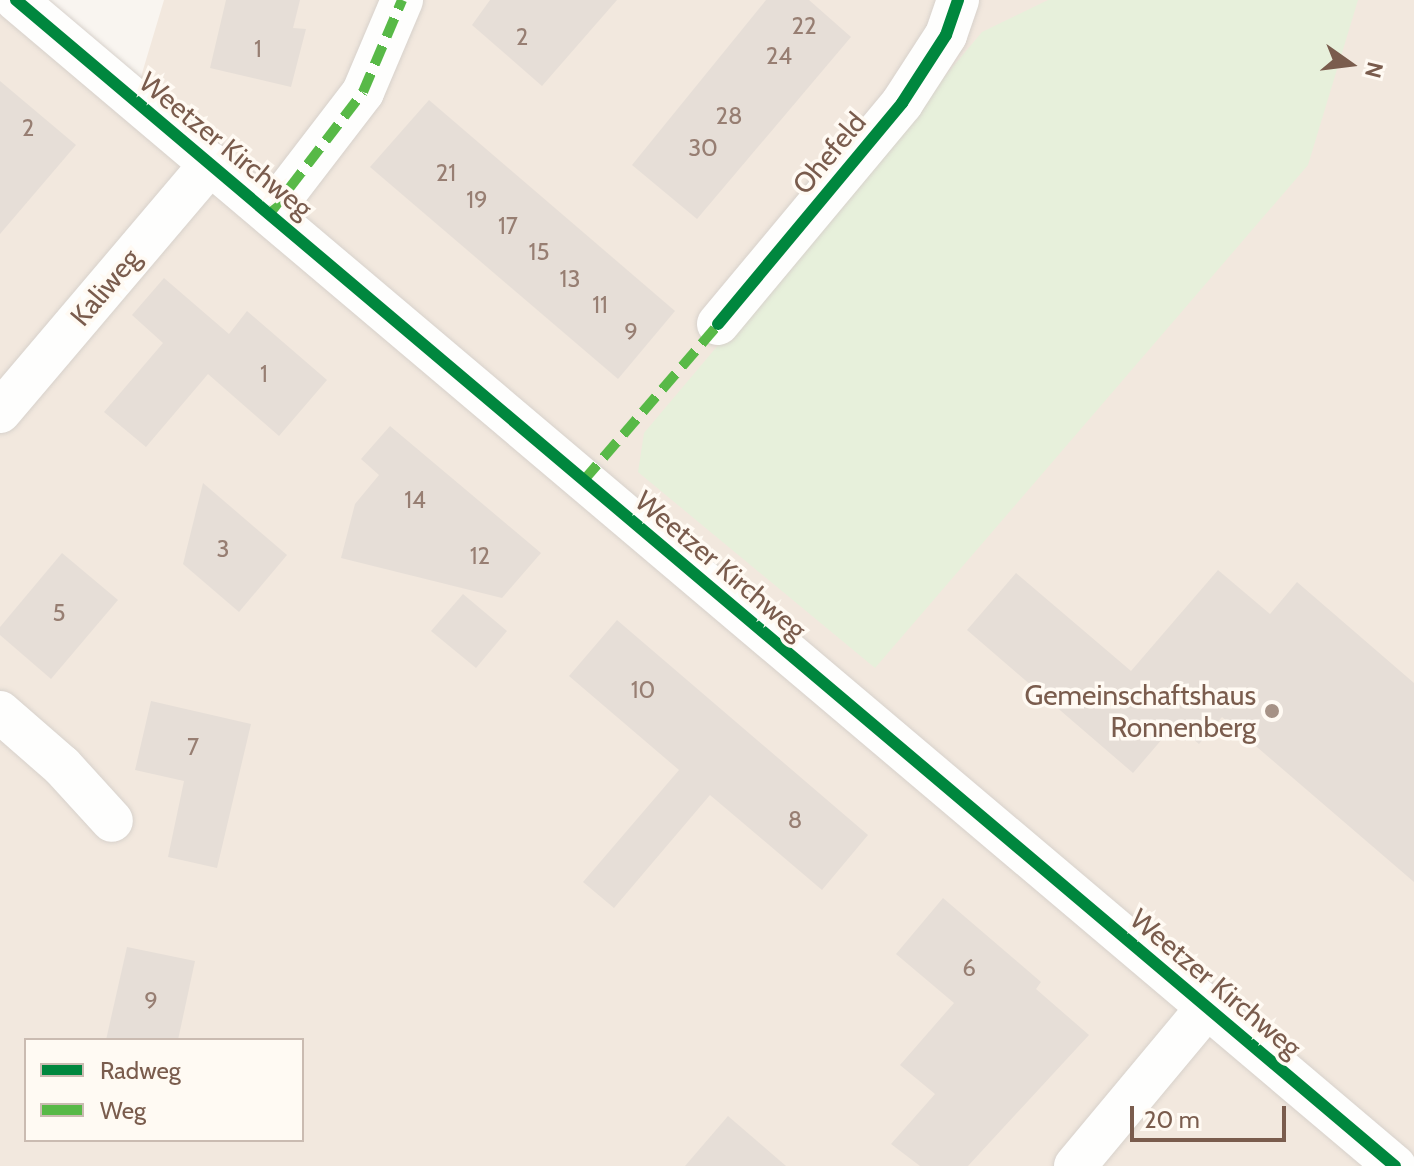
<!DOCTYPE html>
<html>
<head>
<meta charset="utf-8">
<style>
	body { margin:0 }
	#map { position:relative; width:1414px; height:1166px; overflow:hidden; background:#f9f5f0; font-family:Cabin,sans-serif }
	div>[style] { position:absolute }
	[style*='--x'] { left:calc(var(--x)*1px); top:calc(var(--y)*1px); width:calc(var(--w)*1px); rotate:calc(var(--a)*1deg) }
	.residential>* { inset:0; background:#f2e8de }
	.green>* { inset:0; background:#e7f0db }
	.building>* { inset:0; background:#e6ded7 }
	.roads { filter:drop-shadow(0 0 2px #d7d1cb) drop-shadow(0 0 2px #d7d1cb) }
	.minor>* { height:42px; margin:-21px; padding:0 21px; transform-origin:21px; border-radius:21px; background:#fefefd }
	.quiet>* { height:10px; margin-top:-5px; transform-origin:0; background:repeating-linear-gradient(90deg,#58b947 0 20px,transparent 0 30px) }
	.cycleway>* { height:12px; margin:-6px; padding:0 6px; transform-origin:6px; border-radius:6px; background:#00873e }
	.dots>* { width:22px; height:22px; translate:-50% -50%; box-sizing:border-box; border:4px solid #fffaf3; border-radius:50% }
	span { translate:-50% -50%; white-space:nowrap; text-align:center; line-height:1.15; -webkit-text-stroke:7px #fffaf3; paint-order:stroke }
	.number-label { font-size:24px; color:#977e72 }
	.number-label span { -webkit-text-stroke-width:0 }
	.street-label { font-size:28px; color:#7a5c4d }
	.poi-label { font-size:28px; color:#7a5c4d }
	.right { translate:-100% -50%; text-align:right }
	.legend { position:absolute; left:24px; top:1038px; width:280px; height:104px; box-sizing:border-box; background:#fffaf3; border:2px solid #cabbb1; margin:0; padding:10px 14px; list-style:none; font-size:24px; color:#7a5c4d }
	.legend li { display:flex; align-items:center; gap:16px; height:40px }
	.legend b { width:40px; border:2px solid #cabbb1 }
	.north { position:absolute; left:1310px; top:24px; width:80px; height:80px; -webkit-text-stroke:6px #fffaf3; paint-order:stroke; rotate:104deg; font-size:22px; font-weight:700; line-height:32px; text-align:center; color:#7a5c4d }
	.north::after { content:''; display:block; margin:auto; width:28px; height:36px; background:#7a5c4d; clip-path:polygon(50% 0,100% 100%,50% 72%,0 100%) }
	.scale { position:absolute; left:1130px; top:1106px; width:156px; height:36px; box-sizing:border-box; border:4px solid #7a5c4d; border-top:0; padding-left:10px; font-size:24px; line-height:28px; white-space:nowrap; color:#7a5c4d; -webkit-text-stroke:6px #fffaf3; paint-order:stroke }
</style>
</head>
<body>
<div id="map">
	<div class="residential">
		<i style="clip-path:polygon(evenodd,0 0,134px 100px,164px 0,1414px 0,1414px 1166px,0 1166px,0 0,26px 1040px,302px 1040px,302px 1140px,26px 1140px,26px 1040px)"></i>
	</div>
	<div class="green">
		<i style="clip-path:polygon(1048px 0,1358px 0,1308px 165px,875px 668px,638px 472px,644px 433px,982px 32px)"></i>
	</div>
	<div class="building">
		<i style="clip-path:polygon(226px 0,300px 0,293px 28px,306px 29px,291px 87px,210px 68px)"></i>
		<i style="clip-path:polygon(490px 0,617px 0,542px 86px,472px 25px)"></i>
		<i style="clip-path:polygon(766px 0,809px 0,851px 37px,697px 219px,632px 165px)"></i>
		<i style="clip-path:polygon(0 81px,76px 145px,0 234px)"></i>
		<i style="clip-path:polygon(429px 100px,675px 311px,618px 379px,370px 167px)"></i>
		<i style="clip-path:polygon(164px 278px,229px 334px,247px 311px,327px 380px,279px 436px,208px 374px,146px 447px,104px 412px,163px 343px,132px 315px)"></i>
		<i style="clip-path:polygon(390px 426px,541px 553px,502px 598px,341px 558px,355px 504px,379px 475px,361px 459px)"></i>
		<i style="clip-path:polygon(203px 483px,287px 555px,239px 612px,183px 564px)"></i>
		<i style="clip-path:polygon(62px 553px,118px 600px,51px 679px,0 635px,0 627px)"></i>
		<i style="clip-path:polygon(1218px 570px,1270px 614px,1297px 582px,1414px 683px,1414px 882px,1222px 717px,1199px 744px,1175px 724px,1133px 773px,967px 630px,1016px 573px,1131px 671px)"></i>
		<i style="clip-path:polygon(463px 594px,507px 631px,476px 668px,431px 631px)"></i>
		<i style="clip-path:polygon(617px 620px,868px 835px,822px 890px,710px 795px,614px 908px,583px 882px,679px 770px,569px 676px)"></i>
		<i style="clip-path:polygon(151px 701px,251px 724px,217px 868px,168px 857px,184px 781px,135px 770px)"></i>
		<i style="clip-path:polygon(943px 898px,1041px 982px,1036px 989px,1089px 1035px,968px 1166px,920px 1166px,891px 1144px,935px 1094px,900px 1065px,954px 1003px,896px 954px)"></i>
		<i style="clip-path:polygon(127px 947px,195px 961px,178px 1040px,106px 1040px)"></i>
		<i style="clip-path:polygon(728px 1116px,786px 1166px,685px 1166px)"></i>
	</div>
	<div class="roads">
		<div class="minor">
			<i style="--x:16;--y:0;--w:1806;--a:40.22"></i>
			<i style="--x:271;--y:212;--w:151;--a:-52.5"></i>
			<i style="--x:363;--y:92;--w:100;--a:-67"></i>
			<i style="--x:718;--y:324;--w:288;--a:-50.2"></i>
			<i style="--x:902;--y:103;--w:81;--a:-57.1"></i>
			<i style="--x:946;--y:35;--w:37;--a:-71"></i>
			<i style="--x:0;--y:412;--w:326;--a:-49.7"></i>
			<i style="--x:0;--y:712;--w:82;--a:41.1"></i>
			<i style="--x:62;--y:766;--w:74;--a:47.7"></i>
			<i style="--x:1075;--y:1166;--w:204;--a:-50.2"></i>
		</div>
	</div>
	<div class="quiet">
		<i style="--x:271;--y:212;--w:151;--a:-52.5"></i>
		<i style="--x:363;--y:92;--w:100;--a:-67"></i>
		<i style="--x:584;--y:480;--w:211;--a:-49.2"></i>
	</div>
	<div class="cycleway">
		<i style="--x:16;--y:0;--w:1806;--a:40.22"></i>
		<i style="--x:718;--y:324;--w:288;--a:-50.2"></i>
		<i style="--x:902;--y:103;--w:81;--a:-57.1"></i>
		<i style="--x:946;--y:35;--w:37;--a:-71"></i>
	</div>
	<div class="dots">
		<i style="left:1272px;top:711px;background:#a69286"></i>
	</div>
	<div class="number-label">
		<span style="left:804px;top:26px">22</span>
		<span style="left:522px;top:37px">2</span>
		<span style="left:258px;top:49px">1</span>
		<span style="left:779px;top:56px">24</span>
		<span style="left:729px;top:116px">28</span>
		<span style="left:28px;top:128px">2</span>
		<span style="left:703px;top:148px">30</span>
		<span style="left:446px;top:173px">21</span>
		<span style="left:477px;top:200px">19</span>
		<span style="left:508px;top:226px">17</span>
		<span style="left:539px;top:252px">15</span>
		<span style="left:570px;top:279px">13</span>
		<span style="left:600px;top:305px">11</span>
		<span style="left:631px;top:332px">9</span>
		<span style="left:264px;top:374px">1</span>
		<span style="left:415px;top:500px">14</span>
		<span style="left:223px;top:549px">3</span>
		<span style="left:480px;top:556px">12</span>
		<span style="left:59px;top:613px">5</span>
		<span style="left:643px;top:690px">10</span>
		<span style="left:193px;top:747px">7</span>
		<span style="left:795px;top:820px">8</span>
		<span style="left:969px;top:968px">6</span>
		<span style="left:151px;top:1001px">9</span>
	</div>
	<div class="street-label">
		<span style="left:226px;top:145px;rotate:39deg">Weetzer Kirchweg</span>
		<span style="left:829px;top:153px;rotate:-50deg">Ohefeld</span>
		<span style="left:105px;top:287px;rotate:-50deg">Kaliweg</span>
		<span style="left:721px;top:565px;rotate:40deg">Weetzer Kirchweg</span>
		<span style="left:1216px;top:983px;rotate:40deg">Weetzer Kirchweg</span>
	</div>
	<div class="poi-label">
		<span class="right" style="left:1256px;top:711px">Gemeinschaftshaus<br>Ronnenberg</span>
	</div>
	<ul class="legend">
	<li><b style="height:10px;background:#00873e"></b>Radweg</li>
	<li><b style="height:10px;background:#58b947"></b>Weg</li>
	</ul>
	<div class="north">N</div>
	<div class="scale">20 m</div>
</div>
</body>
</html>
